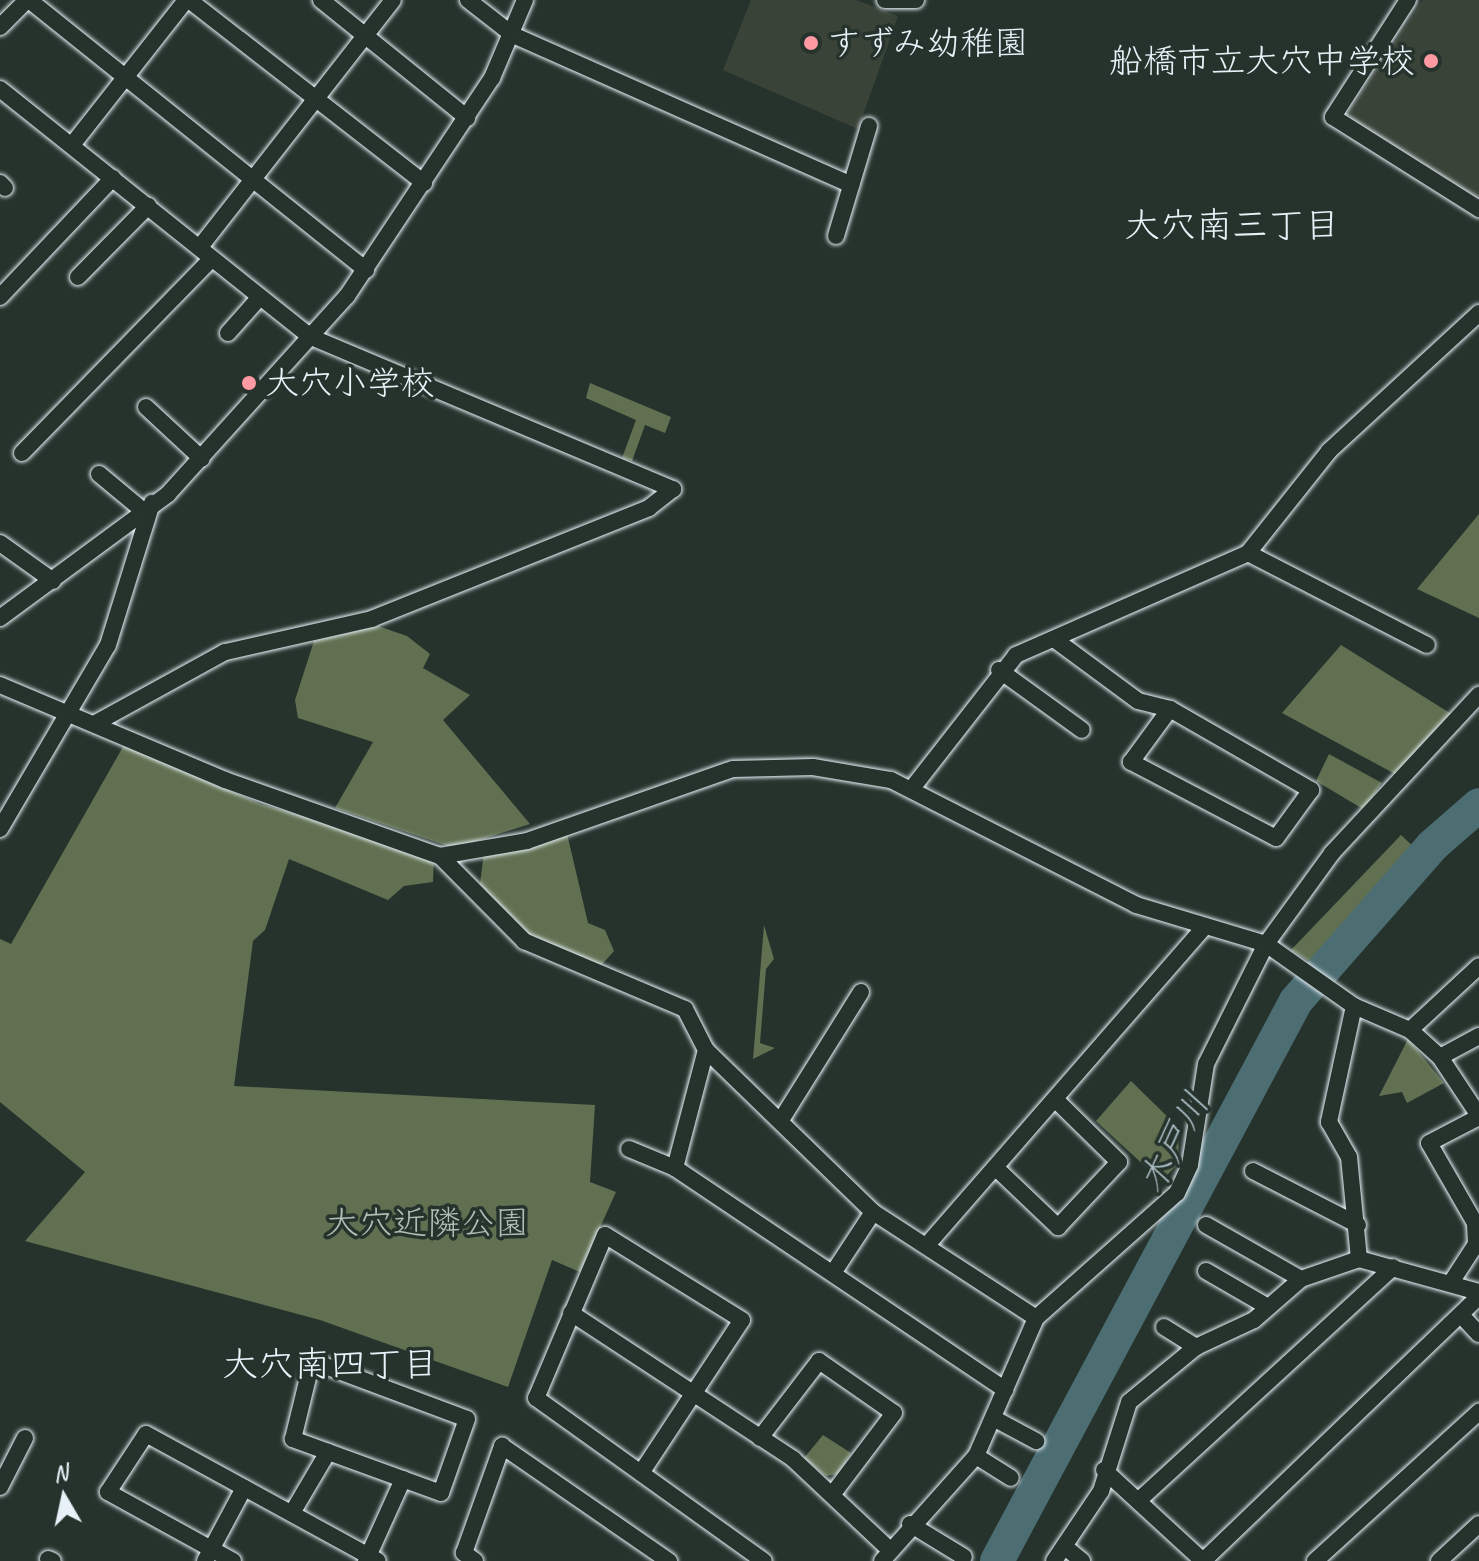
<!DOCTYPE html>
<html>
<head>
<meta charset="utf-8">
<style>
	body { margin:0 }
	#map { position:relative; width:1479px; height:1561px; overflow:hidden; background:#26332d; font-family:Caveat,"Klee One",sans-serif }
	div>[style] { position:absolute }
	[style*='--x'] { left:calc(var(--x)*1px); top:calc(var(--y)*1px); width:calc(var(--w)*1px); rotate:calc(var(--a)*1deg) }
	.built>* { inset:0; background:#3a4338 }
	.green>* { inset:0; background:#617051 }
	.river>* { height:34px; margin:-17px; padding:0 17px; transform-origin:17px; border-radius:17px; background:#4c6e73 }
	.roads { filter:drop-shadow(0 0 2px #e8f1f8) drop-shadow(0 0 2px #e8f1f8) }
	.street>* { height:16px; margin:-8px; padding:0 8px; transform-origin:8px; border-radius:8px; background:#26332d }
	.dots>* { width:22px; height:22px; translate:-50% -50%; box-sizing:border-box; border:4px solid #26332d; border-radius:50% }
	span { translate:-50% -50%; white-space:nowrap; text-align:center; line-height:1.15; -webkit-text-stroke:7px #26332d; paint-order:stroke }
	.poi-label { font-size:34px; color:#e8f1f8 }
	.left { translate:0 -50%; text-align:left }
	.right { translate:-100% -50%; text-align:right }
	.park-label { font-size:34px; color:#b2bdb5 }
	.neighbourhood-label { font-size:36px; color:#e8f1f8 }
	.water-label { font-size:36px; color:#aabdc3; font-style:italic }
	.north { position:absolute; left:24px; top:1457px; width:80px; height:80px; -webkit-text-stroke:6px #26332d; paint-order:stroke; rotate:351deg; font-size:22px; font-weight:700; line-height:32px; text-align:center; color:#e8f1f8 }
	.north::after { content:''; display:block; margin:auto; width:28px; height:36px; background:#e8f1f8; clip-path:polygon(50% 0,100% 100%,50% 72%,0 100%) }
</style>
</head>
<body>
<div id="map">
	<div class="built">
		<i style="clip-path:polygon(751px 0,856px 0,898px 16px,858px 129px,723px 70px)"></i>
		<i style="clip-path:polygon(1423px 0,1479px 0,1479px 201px,1351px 120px,1349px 111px)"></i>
	</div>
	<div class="green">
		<i style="clip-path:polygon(590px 383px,671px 417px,665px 433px,645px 425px,632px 461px,622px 458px,636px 420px,586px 398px)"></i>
		<i style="clip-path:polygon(1479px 514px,1479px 618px,1417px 589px)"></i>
		<i style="clip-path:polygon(378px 626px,407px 636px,430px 654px,423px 668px,470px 695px,443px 720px,530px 824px,454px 848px,335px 808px,373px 742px,298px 718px,295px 700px,314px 641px)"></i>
		<i style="clip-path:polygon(1341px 645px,1453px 715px,1397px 775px,1282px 713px)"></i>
		<i style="clip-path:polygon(124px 745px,260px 804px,434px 854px,433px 882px,404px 886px,388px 900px,289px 859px,265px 930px,253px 941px,234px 1086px,595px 1105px,590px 1182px,616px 1192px,580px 1272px,552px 1260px,508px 1387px,320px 1320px,25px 1241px,85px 1172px,0 1102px,0 939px,11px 944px)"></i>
		<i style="clip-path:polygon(1329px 754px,1382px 783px,1363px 809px,1316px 781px)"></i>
		<i style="clip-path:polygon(565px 825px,588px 923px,605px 930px,614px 951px,597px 970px,526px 937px,480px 884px,484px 852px)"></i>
		<i style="clip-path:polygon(1401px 835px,1420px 853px,1312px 963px,1291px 950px)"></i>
		<i style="clip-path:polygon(764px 925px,774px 959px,766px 969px,760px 1043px,775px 1048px,753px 1059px)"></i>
		<i style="clip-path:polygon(1408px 1039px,1444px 1083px,1407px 1103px,1402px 1092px,1379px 1096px)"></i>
		<i style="clip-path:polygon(1131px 1081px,1179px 1128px,1178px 1164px,1161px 1181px,1096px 1121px)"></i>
		<i style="clip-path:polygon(823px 1435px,851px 1453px,838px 1474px,826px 1476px,804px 1458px)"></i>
	</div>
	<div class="river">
		<i style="--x:997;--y:1561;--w:635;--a:-61.9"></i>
		<i style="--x:1296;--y:1001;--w:206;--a:-48.7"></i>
		<i style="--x:1432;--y:846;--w:62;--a:-41.1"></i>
	</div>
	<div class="roads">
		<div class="street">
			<i style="--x:29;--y:0;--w:432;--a:38.7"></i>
			<i style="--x:189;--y:0;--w:298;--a:37.9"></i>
			<i style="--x:321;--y:0;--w:188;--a:38.9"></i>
			<i style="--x:468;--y:0;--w:57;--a:37.9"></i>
			<i style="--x:513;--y:35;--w:370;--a:23.9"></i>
			<i style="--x:885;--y:0;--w:31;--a:0"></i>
			<i style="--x:1408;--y:0;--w:139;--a:122.7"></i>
			<i style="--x:1333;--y:117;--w:173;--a:32.2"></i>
			<i style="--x:0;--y:27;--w:38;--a:-45"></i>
			<i style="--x:0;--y:89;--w:398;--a:38.6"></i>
			<i style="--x:311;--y:337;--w:393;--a:22.8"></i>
			<i style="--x:673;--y:489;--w:31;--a:142"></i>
			<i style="--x:649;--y:508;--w:298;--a:158.2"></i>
			<i style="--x:372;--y:619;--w:151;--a:167.3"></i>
			<i style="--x:225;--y:652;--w:149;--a:151.2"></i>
			<i style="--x:72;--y:145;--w:184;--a:-51.8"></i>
			<i style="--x:0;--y:183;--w:7;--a:45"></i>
			<i style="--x:836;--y:236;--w:115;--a:-73.3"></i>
			<i style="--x:200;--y:247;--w:313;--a:-52"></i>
			<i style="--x:78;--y:277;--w:100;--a:-45.4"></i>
			<i style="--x:0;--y:297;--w:164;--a:-46.5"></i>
			<i style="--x:228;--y:333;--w:48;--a:-48.4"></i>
			<i style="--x:146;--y:407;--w:76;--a:42.9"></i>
			<i style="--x:22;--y:453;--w:271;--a:-45.7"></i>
			<i style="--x:99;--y:474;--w:55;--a:39.8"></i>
			<i style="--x:0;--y:543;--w:65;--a:35.6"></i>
			<i style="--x:1248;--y:553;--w:201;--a:27.2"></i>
			<i style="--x:0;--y:618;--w:209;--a:-36.4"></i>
			<i style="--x:168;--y:494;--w:267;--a:-47.9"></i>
			<i style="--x:347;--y:296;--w:262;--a:-56.4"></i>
			<i style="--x:492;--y:78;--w:85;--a:-67.1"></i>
			<i style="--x:1054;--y:639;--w:104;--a:36.4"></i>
			<i style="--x:1138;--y:701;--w:33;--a:14"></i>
			<i style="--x:1170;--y:709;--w:163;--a:29.9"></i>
			<i style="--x:1311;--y:790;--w:59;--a:126.1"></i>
			<i style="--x:1276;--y:838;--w:164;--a:-152.3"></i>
			<i style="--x:1131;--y:762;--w:66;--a:-53.7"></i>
			<i style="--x:999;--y:670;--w:102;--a:35.9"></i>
			<i style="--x:0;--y:685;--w:244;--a:22.9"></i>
			<i style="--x:225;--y:780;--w:228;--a:19.5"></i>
			<i style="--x:440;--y:856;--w:88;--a:-9.8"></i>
			<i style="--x:527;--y:841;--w:218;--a:-19.3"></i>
			<i style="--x:733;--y:769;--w:80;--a:-1.4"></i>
			<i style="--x:813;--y:767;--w:79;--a:9.5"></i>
			<i style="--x:891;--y:780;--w:275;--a:27"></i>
			<i style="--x:1136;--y:905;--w:136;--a:16.7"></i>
			<i style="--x:1266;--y:944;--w:108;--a:35.2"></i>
			<i style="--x:1354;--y:1006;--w:61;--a:23.2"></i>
			<i style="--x:1410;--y:1030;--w:40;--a:42"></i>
			<i style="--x:1440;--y:1057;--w:71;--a:56.5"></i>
			<i style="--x:913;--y:787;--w:167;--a:-52"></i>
			<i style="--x:1016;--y:655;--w:253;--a:-23.7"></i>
			<i style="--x:1248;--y:553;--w:130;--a:-51.5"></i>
			<i style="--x:1329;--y:451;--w:204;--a:-42.6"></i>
			<i style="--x:0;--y:829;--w:213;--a:-59.6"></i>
			<i style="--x:108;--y:645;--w:149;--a:-72.8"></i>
			<i style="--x:440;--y:856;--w:120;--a:45.3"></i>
			<i style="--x:524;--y:941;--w:175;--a:22.9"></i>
			<i style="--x:685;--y:1009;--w:46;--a:62.9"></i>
			<i style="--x:706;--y:1050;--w:233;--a:44.1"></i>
			<i style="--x:873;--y:1212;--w:194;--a:33"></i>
			<i style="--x:1354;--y:1006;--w:119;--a:102.2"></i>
			<i style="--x:1329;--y:1122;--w:40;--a:60.3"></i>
			<i style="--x:1349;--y:1157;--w:102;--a:84.4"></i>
			<i style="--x:1410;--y:1030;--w:94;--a:-42.8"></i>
			<i style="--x:1440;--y:1057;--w:44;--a:-28.3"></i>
			<i style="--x:781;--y:1120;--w:151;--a:-58"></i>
			<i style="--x:629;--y:1149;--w:50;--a:22.4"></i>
			<i style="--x:675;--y:1168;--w:398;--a:33.9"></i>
			<i style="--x:675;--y:1168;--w:122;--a:-75.3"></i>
			<i style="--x:996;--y:1168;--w:86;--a:43.6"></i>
			<i style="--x:1058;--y:1227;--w:89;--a:-46.8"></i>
			<i style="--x:1119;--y:1162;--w:86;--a:-135.5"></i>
			<i style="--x:1253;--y:1171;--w:118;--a:27.2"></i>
			<i style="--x:1206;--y:1225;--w:109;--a:29.6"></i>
			<i style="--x:927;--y:1245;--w:423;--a:-48.9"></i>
			<i style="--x:1206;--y:1271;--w:72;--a:30.1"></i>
			<i style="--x:833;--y:1273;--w:73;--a:-56.7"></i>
			<i style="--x:1452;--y:1281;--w:44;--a:-57"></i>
			<i style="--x:1476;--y:1244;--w:21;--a:-93"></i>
			<i style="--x:1475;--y:1223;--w:92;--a:-119.9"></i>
			<i style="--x:1429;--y:1143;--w:56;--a:-27.5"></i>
			<i style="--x:571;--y:1313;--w:266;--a:33.3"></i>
			<i style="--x:793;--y:1459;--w:132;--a:43.2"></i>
			<i style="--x:1461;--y:1315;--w:26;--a:47"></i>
			<i style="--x:1164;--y:1327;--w:38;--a:32"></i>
			<i style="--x:312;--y:1361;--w:165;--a:20.5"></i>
			<i style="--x:467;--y:1419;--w:78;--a:109.4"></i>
			<i style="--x:441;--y:1493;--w:158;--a:-160"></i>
			<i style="--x:293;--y:1439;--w:80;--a:-76.3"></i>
			<i style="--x:995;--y:1419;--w:47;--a:28.2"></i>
			<i style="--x:760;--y:1438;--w:97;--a:-52.5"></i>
			<i style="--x:819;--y:1361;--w:91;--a:34.7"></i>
			<i style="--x:894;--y:1413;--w:103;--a:127.1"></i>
			<i style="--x:976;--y:1456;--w:41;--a:32.2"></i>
			<i style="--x:1104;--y:1470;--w:134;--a:42.6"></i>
			<i style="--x:641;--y:1473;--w:183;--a:-56.6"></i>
			<i style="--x:742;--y:1320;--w:161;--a:-148.2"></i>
			<i style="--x:605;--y:1235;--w:177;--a:112.9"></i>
			<i style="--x:536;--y:1398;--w:280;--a:35.6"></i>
			<i style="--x:0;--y:1487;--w:55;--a:-63"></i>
			<i style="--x:1138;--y:1501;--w:346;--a:-42.5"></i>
			<i style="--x:292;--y:1513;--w:71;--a:-59.5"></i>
			<i style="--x:910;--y:1524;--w:63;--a:31.4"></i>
			<i style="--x:1065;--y:1547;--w:22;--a:39"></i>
			<i style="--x:48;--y:1559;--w:5;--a:22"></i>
			<i style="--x:205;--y:1561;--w:83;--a:-61.9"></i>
			<i style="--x:233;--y:1561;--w:143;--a:-151.1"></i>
			<i style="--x:108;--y:1492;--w:69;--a:-56.8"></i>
			<i style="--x:146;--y:1434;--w:264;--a:28.7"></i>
			<i style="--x:366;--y:1561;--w:90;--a:-65.7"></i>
			<i style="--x:475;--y:1561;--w:14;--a:-144"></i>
			<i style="--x:464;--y:1553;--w:114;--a:-70.4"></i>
			<i style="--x:502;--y:1446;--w:203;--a:34.6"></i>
			<i style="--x:882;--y:1561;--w:141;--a:-48.2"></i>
			<i style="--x:976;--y:1456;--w:150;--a:-66.5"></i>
			<i style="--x:1036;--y:1318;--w:188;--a:-41.6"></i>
			<i style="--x:1177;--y:1193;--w:31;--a:-65"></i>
			<i style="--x:1190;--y:1165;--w:102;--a:-81"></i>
			<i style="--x:1206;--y:1064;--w:134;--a:-63.4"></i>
			<i style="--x:1266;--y:944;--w:112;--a:-54"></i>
			<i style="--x:1332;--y:853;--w:216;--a:-47.1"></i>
			<i style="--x:1054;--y:1561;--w:84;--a:-56.1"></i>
			<i style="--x:1101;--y:1491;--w:93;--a:-72.5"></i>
			<i style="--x:1129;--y:1402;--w:87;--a:-39.4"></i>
			<i style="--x:1196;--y:1347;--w:64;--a:-25"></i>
			<i style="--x:1254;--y:1320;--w:62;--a:-41.1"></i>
			<i style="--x:1301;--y:1279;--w:61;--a:-19"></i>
			<i style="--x:1359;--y:1259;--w:124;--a:15.4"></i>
			<i style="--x:1203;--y:1561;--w:383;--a:-43.8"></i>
			<i style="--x:1315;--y:1561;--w:222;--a:-42.3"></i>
			<i style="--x:1439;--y:1561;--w:54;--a:-42.8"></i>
		</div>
	</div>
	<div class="dots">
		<i style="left:811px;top:43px;background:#ff9aa2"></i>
		<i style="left:1431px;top:61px;background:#ff9aa2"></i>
		<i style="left:249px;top:383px;background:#ff9aa2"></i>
	</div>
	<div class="poi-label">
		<span class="left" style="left:827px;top:43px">すずみ幼稚園</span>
		<span class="right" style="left:1415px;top:61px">船橋市立大穴中学校</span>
		<span class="left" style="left:265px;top:383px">大穴小学校</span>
	</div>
	<div class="park-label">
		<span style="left:427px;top:1223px">大穴近隣公園</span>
	</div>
	<div class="neighbourhood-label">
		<span style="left:1232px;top:226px">大穴南三丁目</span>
		<span style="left:330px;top:1365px">大穴南四丁目</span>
	</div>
	<div class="water-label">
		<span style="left:1174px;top:1143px;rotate:-62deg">木戸川</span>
	</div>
	<div class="north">N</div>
</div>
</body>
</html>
